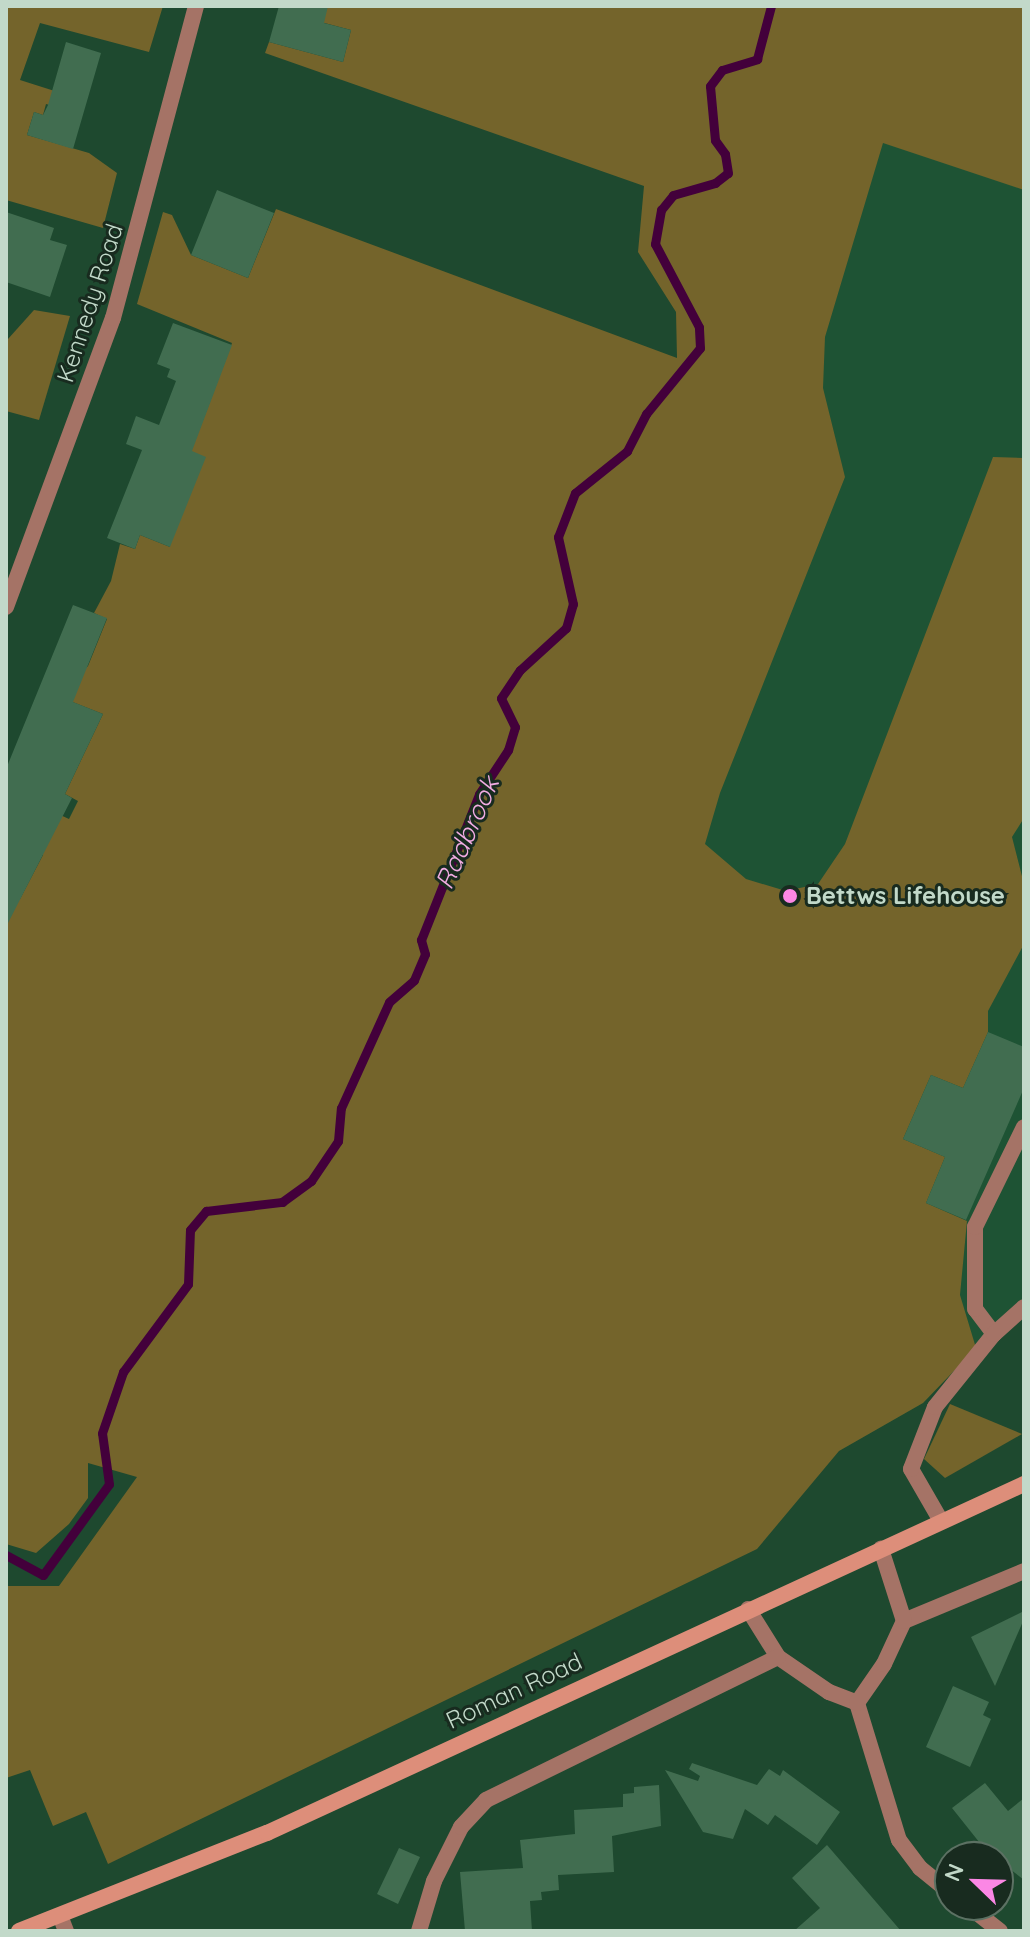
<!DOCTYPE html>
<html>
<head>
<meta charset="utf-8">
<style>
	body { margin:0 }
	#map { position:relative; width:1030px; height:1937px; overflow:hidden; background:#1e492f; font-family:Quicksand,sans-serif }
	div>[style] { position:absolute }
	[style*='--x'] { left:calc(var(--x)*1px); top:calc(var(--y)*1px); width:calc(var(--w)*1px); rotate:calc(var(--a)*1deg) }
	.built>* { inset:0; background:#1e5334 }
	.green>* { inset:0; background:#74642b }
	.stream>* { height:9px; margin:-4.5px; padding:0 4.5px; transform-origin:4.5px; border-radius:4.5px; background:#43003b }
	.building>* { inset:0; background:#416d50 }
	.service>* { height:16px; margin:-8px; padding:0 8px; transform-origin:8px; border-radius:8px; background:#a57366 }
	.minor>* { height:16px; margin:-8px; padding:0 8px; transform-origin:8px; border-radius:8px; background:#a57366 }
	.secondary>* { height:16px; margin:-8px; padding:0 8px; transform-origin:8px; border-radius:8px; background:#dd8e7a }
	.dots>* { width:22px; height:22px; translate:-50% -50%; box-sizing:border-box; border:4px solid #182b1f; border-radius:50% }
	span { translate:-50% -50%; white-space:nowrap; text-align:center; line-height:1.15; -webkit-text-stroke:6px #182b1f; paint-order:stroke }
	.street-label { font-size:24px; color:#c2d9c9 }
	.poi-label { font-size:24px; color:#c2d9c9; font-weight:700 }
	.left { translate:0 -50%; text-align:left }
	.water-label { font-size:26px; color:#f2ace3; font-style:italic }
	.frame { position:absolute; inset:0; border:8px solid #c2d9c9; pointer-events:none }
	.north { position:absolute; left:934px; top:1841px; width:80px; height:80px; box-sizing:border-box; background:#182b1f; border:2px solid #5c7163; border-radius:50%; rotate:293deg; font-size:22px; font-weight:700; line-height:32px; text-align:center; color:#c2d9c9 }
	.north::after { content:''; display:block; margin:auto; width:28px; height:36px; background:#fb87e5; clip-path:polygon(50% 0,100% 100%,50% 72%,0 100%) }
</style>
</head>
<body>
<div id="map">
	<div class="built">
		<i style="clip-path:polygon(827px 48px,1024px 123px,1024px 1299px,923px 1403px,839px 1451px,662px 667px)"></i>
	</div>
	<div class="green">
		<i style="clip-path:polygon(6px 6px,163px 6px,149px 52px,40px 23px,20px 80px,64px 94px,60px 108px,46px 104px,43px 115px,34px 112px,27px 135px,89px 153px,117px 173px,103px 228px,6px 200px)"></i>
		<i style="clip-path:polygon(328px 6px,1024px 6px,1024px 190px,883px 143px,825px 337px,823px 388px,845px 477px,720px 793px,705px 844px,746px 879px,786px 891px,818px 884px,845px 844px,993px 457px,1024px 458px,1024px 818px,1012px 837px,1024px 884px,1024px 944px,988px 1011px,988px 1032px,963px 1088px,931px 1075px,903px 1139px,945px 1157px,926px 1203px,967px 1221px,960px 1295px,976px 1348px,923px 1403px,839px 1451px,757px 1549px,108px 1864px,86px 1812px,53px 1826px,30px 1770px,6px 1778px,6px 1586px,59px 1586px,137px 1477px,88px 1463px,88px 1498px,69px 1524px,36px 1553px,6px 1544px,6px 892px,20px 899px,43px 855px,30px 801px,69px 819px,78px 801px,65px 794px,103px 714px,60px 697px,88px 666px,107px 619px,94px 613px,111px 581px,120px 544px,135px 549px,140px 535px,170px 547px,161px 457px,200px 428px,232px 343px,137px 304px,163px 212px,172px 215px,191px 255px,248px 278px,276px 209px,677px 358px,676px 312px,638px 252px,644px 186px,265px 53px,269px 42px,343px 62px,351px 30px,317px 21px)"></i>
		<i style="clip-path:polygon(34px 310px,70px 316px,39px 420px,6px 411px,8px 339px)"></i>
		<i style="clip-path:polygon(950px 1404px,1022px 1434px,945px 1478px,924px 1459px)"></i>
	</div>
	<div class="stream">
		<i style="--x:6;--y:1555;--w:42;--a:28.4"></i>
		<i style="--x:43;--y:1575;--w:112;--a:-54"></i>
		<i style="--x:109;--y:1484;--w:51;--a:-97.8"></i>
		<i style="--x:102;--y:1433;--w:65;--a:-71"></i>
		<i style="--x:123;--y:1372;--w:109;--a:-53.5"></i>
		<i style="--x:188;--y:1284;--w:54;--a:-87.9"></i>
		<i style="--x:190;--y:1230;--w:25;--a:-50"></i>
		<i style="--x:206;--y:1211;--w:77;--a:-6.8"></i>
		<i style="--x:282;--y:1202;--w:36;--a:-36"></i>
		<i style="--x:311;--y:1181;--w:48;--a:-56"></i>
		<i style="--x:338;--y:1141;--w:33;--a:-85"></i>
		<i style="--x:341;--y:1108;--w:116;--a:-65.6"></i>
		<i style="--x:389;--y:1002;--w:33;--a:-41"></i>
		<i style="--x:414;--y:980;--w:28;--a:-67"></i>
		<i style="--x:425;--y:954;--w:15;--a:-106"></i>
		<i style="--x:421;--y:940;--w:157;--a:-68.3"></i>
		<i style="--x:479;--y:794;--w:53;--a:-56.6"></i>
		<i style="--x:508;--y:750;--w:24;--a:-73"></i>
		<i style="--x:515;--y:727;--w:32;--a:-116"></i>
		<i style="--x:501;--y:698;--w:34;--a:-56"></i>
		<i style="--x:520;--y:670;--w:62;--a:-42.4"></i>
		<i style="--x:566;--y:628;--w:25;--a:-74"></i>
		<i style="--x:573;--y:604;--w:69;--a:-102.6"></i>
		<i style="--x:558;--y:537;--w:47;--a:-68.9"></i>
		<i style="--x:575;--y:493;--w:67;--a:-38.9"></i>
		<i style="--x:627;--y:451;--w:42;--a:-62.8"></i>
		<i style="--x:646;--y:414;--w:85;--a:-50.7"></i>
		<i style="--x:700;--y:348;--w:21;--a:-93"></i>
		<i style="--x:699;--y:327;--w:94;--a:-117.9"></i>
		<i style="--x:655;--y:244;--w:35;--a:-80"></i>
		<i style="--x:661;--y:210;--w:19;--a:-51"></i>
		<i style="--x:673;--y:195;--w:44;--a:-15.9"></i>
		<i style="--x:715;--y:183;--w:16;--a:-38"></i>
		<i style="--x:728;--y:173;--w:19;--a:-99"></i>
		<i style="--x:725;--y:154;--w:17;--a:-126"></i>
		<i style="--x:715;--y:140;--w:54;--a:-95.3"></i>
		<i style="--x:710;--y:86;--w:20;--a:-53"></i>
		<i style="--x:722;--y:70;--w:37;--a:-17"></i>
		<i style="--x:757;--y:59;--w:55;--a:-75.2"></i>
	</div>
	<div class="building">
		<i style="clip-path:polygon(279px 6px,328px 6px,324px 23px,351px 30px,343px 62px,269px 42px)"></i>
		<i style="clip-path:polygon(66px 42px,101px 53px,73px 149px,27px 135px,34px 112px,43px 115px,48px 105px)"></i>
		<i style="clip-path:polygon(217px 190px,274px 213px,248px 278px,191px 255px)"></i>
		<i style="clip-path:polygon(6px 212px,54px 228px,50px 240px,67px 245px,50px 297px,6px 282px)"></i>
		<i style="clip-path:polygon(173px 323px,232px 345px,192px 451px,206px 457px,170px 547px,140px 535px,135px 549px,107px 538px,142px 450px,126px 444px,136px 416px,159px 425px,176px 381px,167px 377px,170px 369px,157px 364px)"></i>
		<i style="clip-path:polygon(73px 605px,107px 618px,73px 702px,103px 714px,65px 794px,72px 798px,6px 927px,6px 769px)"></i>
		<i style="clip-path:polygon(988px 1032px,1024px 1047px,1024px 1088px,966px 1220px,926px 1203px,945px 1157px,903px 1139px,931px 1075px,963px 1088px)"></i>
		<i style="clip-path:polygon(1024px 1611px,1024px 1619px,995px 1686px,971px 1637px)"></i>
		<i style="clip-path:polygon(953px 1686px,989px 1702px,983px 1715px,991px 1719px,970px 1767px,926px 1747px)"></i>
		<i style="clip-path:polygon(692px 1763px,757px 1785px,769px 1769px,780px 1776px,783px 1770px,840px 1812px,817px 1845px,775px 1815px,768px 1825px,745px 1809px,733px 1839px,703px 1832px,665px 1770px,698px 1781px,700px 1776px,689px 1769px)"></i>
		<i style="clip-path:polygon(985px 1783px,1008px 1811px,1024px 1798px,1024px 1880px,1006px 1866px,1001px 1870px,998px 1857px,991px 1857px,952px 1808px)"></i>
		<i style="clip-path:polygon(659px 1785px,661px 1826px,612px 1836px,614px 1872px,558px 1875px,559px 1890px,541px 1892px,542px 1900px,530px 1901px,532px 1931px,465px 1931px,460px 1872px,523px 1868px,520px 1840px,575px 1834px,574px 1810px,623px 1807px,623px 1794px,634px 1793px,634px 1787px)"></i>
		<i style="clip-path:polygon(827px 1845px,901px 1931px,794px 1931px,820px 1908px,792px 1878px)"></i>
		<i style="clip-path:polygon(399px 1848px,420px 1857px,398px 1904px,377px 1894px)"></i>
	</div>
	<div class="service">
		<i style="--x:994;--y:1334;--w:31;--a:-127"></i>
		<i style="--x:975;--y:1309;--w:82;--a:-90"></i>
		<i style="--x:975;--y:1227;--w:111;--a:-63.9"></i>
	</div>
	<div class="minor">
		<i style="--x:6;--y:607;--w:308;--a:-69.7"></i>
		<i style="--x:113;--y:318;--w:323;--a:-75.1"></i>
		<i style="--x:941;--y:1521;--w:60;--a:-120"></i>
		<i style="--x:911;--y:1469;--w:66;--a:-68.8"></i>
		<i style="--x:935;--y:1407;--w:94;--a:-51.1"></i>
		<i style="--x:994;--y:1334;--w:40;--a:-42"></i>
		<i style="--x:748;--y:1609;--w:57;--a:58"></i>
		<i style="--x:778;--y:1657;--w:62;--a:34.5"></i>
		<i style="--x:829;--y:1692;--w:30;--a:21"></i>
		<i style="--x:904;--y:1621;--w:130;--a:-22.6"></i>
		<i style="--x:857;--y:1703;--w:143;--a:73"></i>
		<i style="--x:899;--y:1840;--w:35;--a:53"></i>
		<i style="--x:920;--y:1868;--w:38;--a:39"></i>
		<i style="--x:857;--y:1703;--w:47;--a:-55.3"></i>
		<i style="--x:884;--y:1664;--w:47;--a:-65.1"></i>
		<i style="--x:904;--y:1621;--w:76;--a:-107.7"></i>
		<i style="--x:967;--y:1905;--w:42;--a:38.2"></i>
		<i style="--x:61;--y:1918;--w:14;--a:69"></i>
		<i style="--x:419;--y:1931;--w:52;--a:-73.3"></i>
		<i style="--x:434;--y:1881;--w:60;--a:-63.4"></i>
		<i style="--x:461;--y:1827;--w:37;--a:-47"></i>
		<i style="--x:486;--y:1800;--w:325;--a:-26.1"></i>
	</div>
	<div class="secondary">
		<i style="--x:19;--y:1931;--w:267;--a:-21.6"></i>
		<i style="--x:267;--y:1833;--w:834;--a:-24.75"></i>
	</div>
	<div class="dots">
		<i style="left:790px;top:896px;background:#fb87e5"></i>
	</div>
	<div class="street-label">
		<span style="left:90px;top:303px;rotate:-72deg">Kennedy Road</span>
		<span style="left:514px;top:1691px;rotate:-25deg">Roman Road</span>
	</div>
	<div class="poi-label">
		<span class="left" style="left:806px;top:896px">Bettws Lifehouse</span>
	</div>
	<div class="water-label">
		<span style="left:467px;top:833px;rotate:-66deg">Radbrook</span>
	</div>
	<div class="frame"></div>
	<div class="north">N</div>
</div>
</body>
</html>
